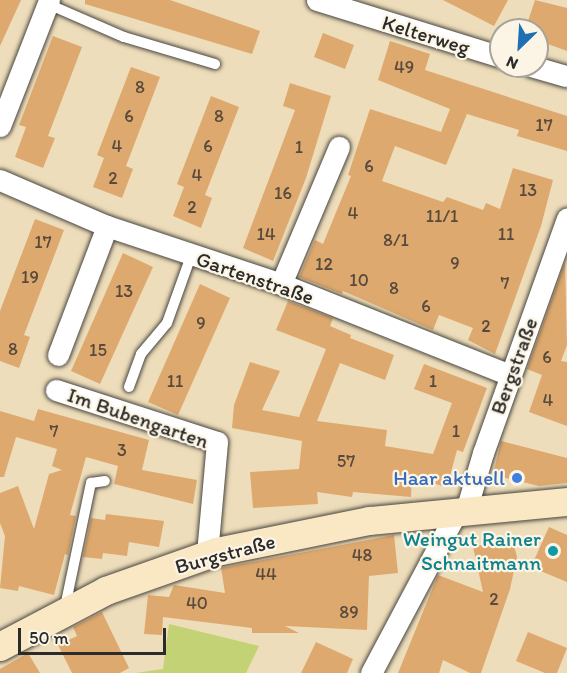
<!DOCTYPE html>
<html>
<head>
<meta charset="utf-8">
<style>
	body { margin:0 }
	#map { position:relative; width:567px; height:673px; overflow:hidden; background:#eeddba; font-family:Itim,sans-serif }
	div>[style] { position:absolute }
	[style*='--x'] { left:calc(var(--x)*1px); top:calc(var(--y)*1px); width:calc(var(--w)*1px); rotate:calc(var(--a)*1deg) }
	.green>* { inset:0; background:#c2d274 }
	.building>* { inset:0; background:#dea96e }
	.roads { filter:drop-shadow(0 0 2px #484640) drop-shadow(0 0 2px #484640) }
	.service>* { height:10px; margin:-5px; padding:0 5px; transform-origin:5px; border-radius:5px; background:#fff }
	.minor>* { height:21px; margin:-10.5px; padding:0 10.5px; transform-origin:10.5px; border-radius:10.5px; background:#fff }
	.secondary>* { height:28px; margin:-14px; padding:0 14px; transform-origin:14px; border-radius:14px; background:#fae7c3 }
	.dots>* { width:16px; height:16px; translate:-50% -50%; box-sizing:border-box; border:3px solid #fcf5e5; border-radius:50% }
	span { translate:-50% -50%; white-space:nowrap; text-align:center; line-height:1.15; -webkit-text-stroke:4.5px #fcf5e5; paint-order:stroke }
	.number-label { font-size:18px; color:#584a3c }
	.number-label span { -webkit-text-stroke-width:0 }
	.street-label { font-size:21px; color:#2b2b2b }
	.shop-label { font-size:21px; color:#366cbe }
	.right { translate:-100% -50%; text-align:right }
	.culture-label { font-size:21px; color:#0d838f }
	.north { position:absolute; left:489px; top:18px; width:60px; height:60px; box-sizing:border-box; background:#fcf5e5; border:2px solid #a8a49b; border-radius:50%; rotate:205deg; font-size:16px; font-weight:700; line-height:24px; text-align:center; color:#2b2b2b }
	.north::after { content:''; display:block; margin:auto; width:21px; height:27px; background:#1f6fb2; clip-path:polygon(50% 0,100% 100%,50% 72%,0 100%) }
	.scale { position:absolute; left:18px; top:628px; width:148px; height:27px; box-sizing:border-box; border:3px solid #2b2b2b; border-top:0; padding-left:8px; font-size:18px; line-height:21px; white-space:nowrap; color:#2b2b2b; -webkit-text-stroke:4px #fcf5e5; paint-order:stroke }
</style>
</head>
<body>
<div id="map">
	<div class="green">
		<i style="clip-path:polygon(169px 624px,259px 646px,246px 673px,135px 673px,163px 669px)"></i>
	</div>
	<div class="building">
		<i style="clip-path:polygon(0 0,21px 0,0 46px)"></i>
		<i style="clip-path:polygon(85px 0,170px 0,260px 31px,252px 54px,85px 4px)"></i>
		<i style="clip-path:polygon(443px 0,508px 0,494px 26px)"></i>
		<i style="clip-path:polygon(535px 0,567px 8px,567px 51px,537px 40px,537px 30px,525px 30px)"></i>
		<i style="clip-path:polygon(323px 33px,354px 45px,345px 69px,314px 57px)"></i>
		<i style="clip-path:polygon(53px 36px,82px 47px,48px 136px,55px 138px,43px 168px,15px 157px,26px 127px,19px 125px)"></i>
		<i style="clip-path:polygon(390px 41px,430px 54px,425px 70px,567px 116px,567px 151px,517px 136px,519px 130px,467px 114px,446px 165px,395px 146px,382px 181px,443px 202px,447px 197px,483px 210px,486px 203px,500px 209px,513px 168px,553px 180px,541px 226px,495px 354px,468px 340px,473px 328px,439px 315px,433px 330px,343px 291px,342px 294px,299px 277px,315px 240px,323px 244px,351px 176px,348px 175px,370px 109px,441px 132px,450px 109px,378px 80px)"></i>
		<i style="clip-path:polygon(131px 67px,160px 77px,126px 166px,133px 169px,122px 198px,93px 187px,104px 158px,97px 155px)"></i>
		<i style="clip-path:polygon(290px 83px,331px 96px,306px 178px,273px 261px,243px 248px,295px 110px,283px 106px)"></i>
		<i style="clip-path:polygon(211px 96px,239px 107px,205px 195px,212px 198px,201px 228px,173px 216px,184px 187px,177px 184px)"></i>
		<i style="clip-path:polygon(35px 219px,64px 230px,24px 335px,30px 337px,19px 368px,0 361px,0 311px)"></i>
		<i style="clip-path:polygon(123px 253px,153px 267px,100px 384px,71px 371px)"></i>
		<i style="clip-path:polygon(565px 262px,567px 345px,561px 361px,567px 362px,567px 426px,529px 412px,542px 375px,527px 369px)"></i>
		<i style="clip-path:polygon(200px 284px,230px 298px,178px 415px,148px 402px)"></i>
		<i style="clip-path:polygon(288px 301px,333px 318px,330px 326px,351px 335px,350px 338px,394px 355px,385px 380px,340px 363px,317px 421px,387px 430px,385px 446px,433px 454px,452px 403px,414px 389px,424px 364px,487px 388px,463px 452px,457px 450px,447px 487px,412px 478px,411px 497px,353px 492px,352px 497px,317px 492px,318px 504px,253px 508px,250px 472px,299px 469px,302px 441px,232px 428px,234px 405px,250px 362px,280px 371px,262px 410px,299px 417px,326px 349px,276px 330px)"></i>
		<i style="clip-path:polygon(38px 409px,149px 440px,142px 470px,197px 480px,193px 504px,114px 484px,118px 466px,86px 457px,70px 515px,76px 516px,68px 555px,65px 554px,54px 595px,19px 586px,18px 591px,0 588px,5px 536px,0 523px,0 493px,18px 486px,34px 529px,49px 474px,62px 470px,52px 466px,57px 449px,16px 437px,4px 477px,0 477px,0 411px,34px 421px)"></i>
		<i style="clip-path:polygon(501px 441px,567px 458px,567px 483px,539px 486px,493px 475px)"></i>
		<i style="clip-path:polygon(106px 514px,164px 521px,159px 547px,129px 542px,127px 556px,103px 553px,102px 559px,83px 557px,91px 518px,105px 520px)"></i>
		<i style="clip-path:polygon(549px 527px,567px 535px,567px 582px,531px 567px)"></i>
		<i style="clip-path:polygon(394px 535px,398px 573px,369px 576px,367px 630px,285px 626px,299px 633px,252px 633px,252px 628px,163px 617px,162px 635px,144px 634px,148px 595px,169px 597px,174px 585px,225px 593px,221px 568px)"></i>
		<i style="clip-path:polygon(512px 538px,517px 557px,510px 589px,481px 673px,470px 673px,443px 660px,439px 673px,398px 673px,438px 575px,483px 592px,473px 547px)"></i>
		<i style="clip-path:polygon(102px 612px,129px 668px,120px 673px,72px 673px,58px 645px,77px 636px,73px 627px)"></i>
		<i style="clip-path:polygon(528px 632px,567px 648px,557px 673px,545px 673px,516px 661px)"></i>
		<i style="clip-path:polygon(316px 642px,353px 659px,347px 673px,301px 673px)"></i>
		<i style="clip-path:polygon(28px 653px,40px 673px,0 673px,0 669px)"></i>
	</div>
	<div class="roads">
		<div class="service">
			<i style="--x:48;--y:4;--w:83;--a:23.5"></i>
			<i style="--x:124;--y:37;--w:95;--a:16.5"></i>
			<i style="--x:129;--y:387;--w:35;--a:-70"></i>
			<i style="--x:141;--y:354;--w:40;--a:-50"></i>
			<i style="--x:167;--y:323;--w:71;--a:-70.3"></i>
			<i style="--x:65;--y:607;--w:127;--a:-78.2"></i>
			<i style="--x:91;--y:483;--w:14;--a:-8"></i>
		</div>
		<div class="minor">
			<i style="--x:317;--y:0;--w:193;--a:17.2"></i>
			<i style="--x:531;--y:66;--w:37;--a:16"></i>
			<i style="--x:0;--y:126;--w:135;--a:-68.7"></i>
			<i style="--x:0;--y:180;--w:116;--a:23.3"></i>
			<i style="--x:107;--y:226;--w:183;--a:18.4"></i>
			<i style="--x:281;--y:284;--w:246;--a:21.7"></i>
			<i style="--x:281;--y:284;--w:149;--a:-67.1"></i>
			<i style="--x:58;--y:355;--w:138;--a:-69.2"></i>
			<i style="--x:56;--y:390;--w:169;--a:17.9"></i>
			<i style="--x:217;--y:442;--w:113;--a:95.1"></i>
			<i style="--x:465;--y:514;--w:64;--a:-73.6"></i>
			<i style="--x:483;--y:453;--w:249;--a:-70.3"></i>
			<i style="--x:371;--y:673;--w:179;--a:-62"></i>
		</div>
		<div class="secondary">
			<i style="--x:0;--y:647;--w:120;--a:-27.8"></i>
			<i style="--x:106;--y:591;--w:118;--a:-19.4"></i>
			<i style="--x:217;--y:552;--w:156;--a:-11.5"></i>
			<i style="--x:370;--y:521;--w:198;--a:-5.5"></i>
		</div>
	</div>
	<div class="dots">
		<i style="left:517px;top:478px;background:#3f7fe0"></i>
		<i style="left:553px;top:551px;background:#0f9aa8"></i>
	</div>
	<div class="number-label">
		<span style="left:404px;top:67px">49</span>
		<span style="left:140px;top:87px">8</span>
		<span style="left:129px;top:116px">6</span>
		<span style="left:219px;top:116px">8</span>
		<span style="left:544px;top:125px">17</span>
		<span style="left:117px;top:146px">4</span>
		<span style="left:208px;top:146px">6</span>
		<span style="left:299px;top:147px">1</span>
		<span style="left:369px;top:166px">6</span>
		<span style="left:197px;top:175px">4</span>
		<span style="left:113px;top:178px">2</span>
		<span style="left:528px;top:190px">13</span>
		<span style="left:283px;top:193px">16</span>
		<span style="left:192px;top:207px">2</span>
		<span style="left:353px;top:213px">4</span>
		<span style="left:442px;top:216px">11/1</span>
		<span style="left:266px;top:234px">14</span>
		<span style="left:506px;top:234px">11</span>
		<span style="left:396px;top:240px">8/1</span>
		<span style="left:43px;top:242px">17</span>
		<span style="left:455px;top:263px">9</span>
		<span style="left:324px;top:264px">12</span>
		<span style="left:30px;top:277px">19</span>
		<span style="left:359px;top:280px">10</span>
		<span style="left:505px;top:283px">7</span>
		<span style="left:394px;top:288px">8</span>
		<span style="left:124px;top:291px">13</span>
		<span style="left:426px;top:306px">6</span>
		<span style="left:201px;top:323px">9</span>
		<span style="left:486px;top:326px">2</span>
		<span style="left:13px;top:349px">8</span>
		<span style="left:98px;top:350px">15</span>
		<span style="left:547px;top:357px">6</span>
		<span style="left:175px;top:381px">11</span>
		<span style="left:433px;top:381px">1</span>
		<span style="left:548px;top:400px">4</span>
		<span style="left:54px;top:431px">7</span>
		<span style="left:456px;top:431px">1</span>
		<span style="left:122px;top:450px">3</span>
		<span style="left:346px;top:461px">57</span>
		<span style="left:362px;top:555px">48</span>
		<span style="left:266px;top:574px">44</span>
		<span style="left:494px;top:599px">2</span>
		<span style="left:197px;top:603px">40</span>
		<span style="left:349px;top:612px">89</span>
	</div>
	<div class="street-label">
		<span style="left:426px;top:35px;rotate:17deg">Kelterweg</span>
		<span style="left:255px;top:278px;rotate:19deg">Gartenstraße</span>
		<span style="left:514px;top:366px;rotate:-70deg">Bergstraße</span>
		<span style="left:138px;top:418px;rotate:19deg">Im Bubengarten</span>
		<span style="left:225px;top:554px;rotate:-15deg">Burgstraße</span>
	</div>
	<div class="shop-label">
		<span class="right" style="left:505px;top:478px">Haar aktuell</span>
	</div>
	<div class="culture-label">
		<span class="right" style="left:541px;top:551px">Weingut Rainer<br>Schnaitmann</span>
	</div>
	<div class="north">N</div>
	<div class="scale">50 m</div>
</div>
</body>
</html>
